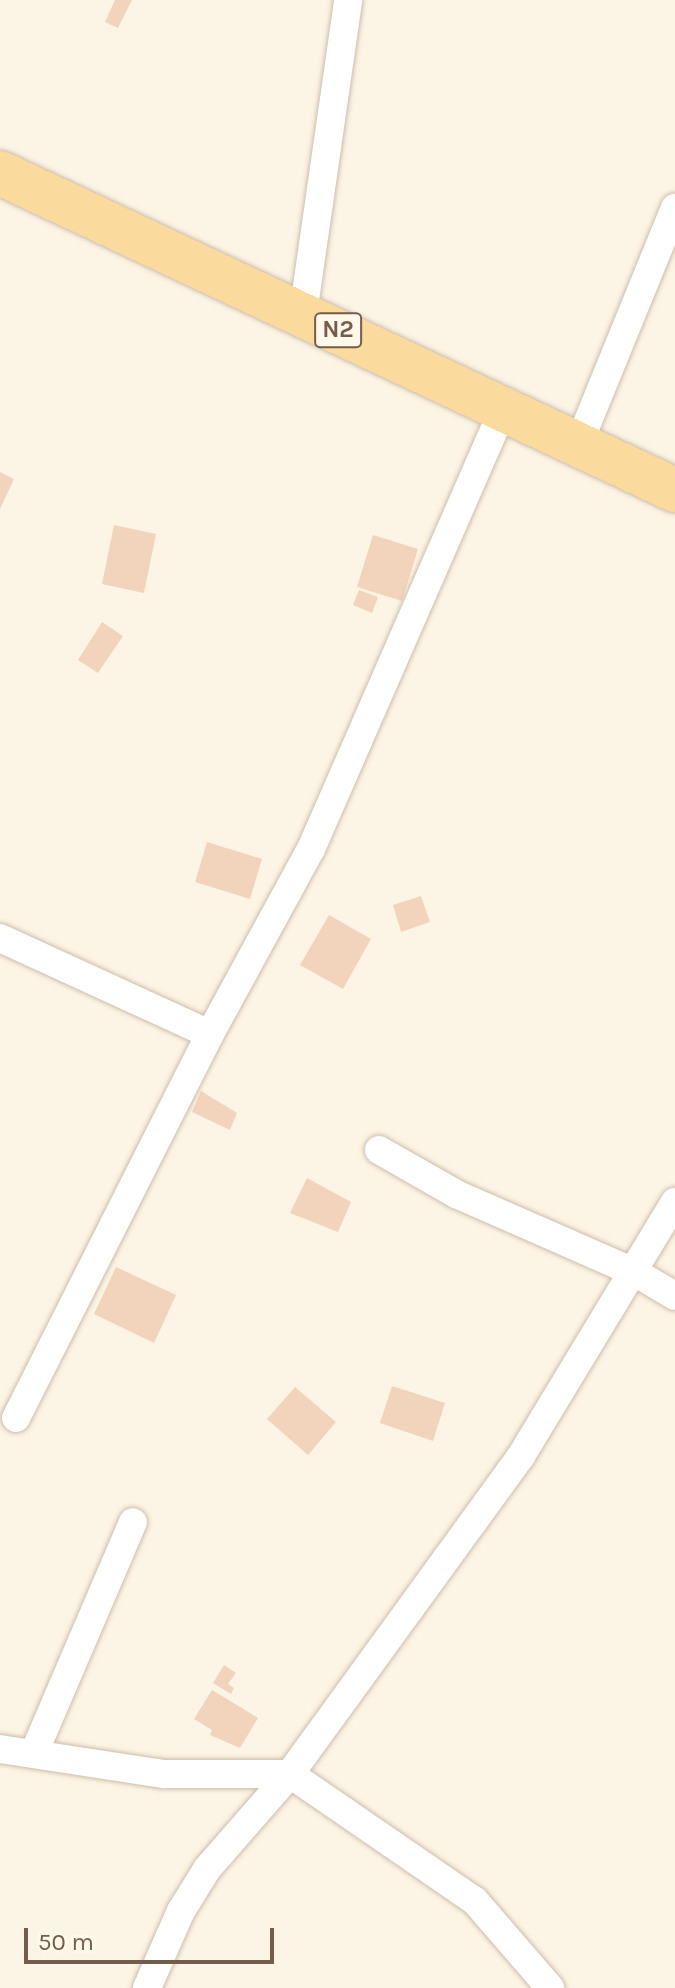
<!DOCTYPE html>
<html>
<head>
<meta charset="utf-8">
<style>
	body { margin:0 }
	#map { position:relative; width:675px; height:1988px; overflow:hidden; background:#fcf4e4; font-family:Karla,sans-serif }
	div>[style] { position:absolute }
	[style*='--x'] { left:calc(var(--x)*1px); top:calc(var(--y)*1px); width:calc(var(--w)*1px); rotate:calc(var(--a)*1deg) }
	.building>* { inset:0; background:#f2d3bc }
	.roads { filter:drop-shadow(0 0 2px #cebcab) drop-shadow(0 0 2px #cebcab) }
	.minor>* { height:28px; margin:-14px; padding:0 14px; transform-origin:14px; border-radius:14px; background:#fff }
	.primary>* { height:44px; margin:-22px; padding:0 22px; transform-origin:22px; border-radius:22px; background:#fbdb9d }
	span { translate:-50% -50%; white-space:nowrap; text-align:center; line-height:1.15; -webkit-text-stroke:7px #fff8eb; paint-order:stroke }
	.shield-label span { padding:2px 6px; background:#fff8eb; border:2px solid; border-radius:6px; -webkit-text-stroke-width:0 }
	.shield-label { font-size:24px; color:#755b4a; font-weight:700 }
	.scale { position:absolute; left:24px; top:1928px; width:250px; height:36px; box-sizing:border-box; border:4px solid #755b4a; border-top:0; padding-left:10px; font-size:24px; line-height:28px; white-space:nowrap; color:#755b4a; -webkit-text-stroke:6px #fff8eb; paint-order:stroke }
</style>
</head>
<body>
<div id="map">
	<div class="building">
		<i style="clip-path:polygon(115px 0,132px 0,118px 28px,105px 22px)"></i>
		<i style="clip-path:polygon(0 472px,14px 479px,0 509px)"></i>
		<i style="clip-path:polygon(114px 525px,156px 534px,144px 593px,102px 584px)"></i>
		<i style="clip-path:polygon(373px 535px,418px 549px,402px 601px,357px 587px)"></i>
		<i style="clip-path:polygon(359px 590px,378px 597px,372px 613px,353px 605px)"></i>
		<i style="clip-path:polygon(102px 622px,123px 636px,98px 673px,78px 660px)"></i>
		<i style="clip-path:polygon(207px 842px,262px 859px,250px 899px,195px 882px)"></i>
		<i style="clip-path:polygon(421px 896px,430px 922px,401px 932px,393px 905px)"></i>
		<i style="clip-path:polygon(329px 915px,371px 939px,343px 989px,300px 965px)"></i>
		<i style="clip-path:polygon(201px 1091px,237px 1113px,230px 1130px,192px 1112px)"></i>
		<i style="clip-path:polygon(307px 1178px,351px 1202px,338px 1232px,290px 1213px)"></i>
		<i style="clip-path:polygon(116px 1267px,176px 1295px,154px 1343px,94px 1314px)"></i>
		<i style="clip-path:polygon(392px 1386px,445px 1403px,433px 1441px,380px 1423px)"></i>
		<i style="clip-path:polygon(295px 1387px,336px 1422px,308px 1455px,267px 1419px)"></i>
		<i style="clip-path:polygon(224px 1665px,236px 1673px,228px 1684px,234px 1688px,231px 1694px,213px 1683px)"></i>
		<i style="clip-path:polygon(212px 1690px,258px 1718px,240px 1748px,210px 1735px,212px 1730px,194px 1719px)"></i>
	</div>
	<div class="roads">
		<div class="minor">
			<i style="--x:303;--y:314;--w:317;--a:-81.8"></i>
			<i style="--x:579;--y:443;--w:254;--a:-67.8"></i>
			<i style="--x:0;--y:938;--w:231;--a:24.6"></i>
			<i style="--x:379;--y:1150;--w:89;--a:29.7"></i>
			<i style="--x:456;--y:1194;--w:197;--a:23.7"></i>
			<i style="--x:636;--y:1273;--w:45;--a:30.5"></i>
			<i style="--x:16;--y:1418;--w:430;--a:-63.2"></i>
			<i style="--x:210;--y:1034;--w:211;--a:-61.4"></i>
			<i style="--x:311;--y:849;--w:482;--a:-66.4"></i>
			<i style="--x:0;--y:1749;--w:166;--a:8.7"></i>
			<i style="--x:164;--y:1774;--w:126;--a:0"></i>
			<i style="--x:290;--y:1774;--w:224;--a:34.5"></i>
			<i style="--x:475;--y:1901;--w:115;--a:49.2"></i>
			<i style="--x:34;--y:1753;--w:251;--a:-66.8"></i>
			<i style="--x:147;--y:1988;--w:84;--a:-66.2"></i>
			<i style="--x:181;--y:1911;--w:49;--a:-58.2"></i>
			<i style="--x:207;--y:1869;--w:126;--a:-48.9"></i>
			<i style="--x:290;--y:1774;--w:393;--a:-54"></i>
			<i style="--x:521;--y:1456;--w:297;--a:-58.8"></i>
		</div>
		<div class="primary">
			<i style="--x:0;--y:173;--w:746;--a:25.16"></i>
		</div>
	</div>
	<div class="shield-label">
		<span style="left:338px;top:330px">N2</span>
	</div>
	<div class="scale">50 m</div>
</div>
</body>
</html>
